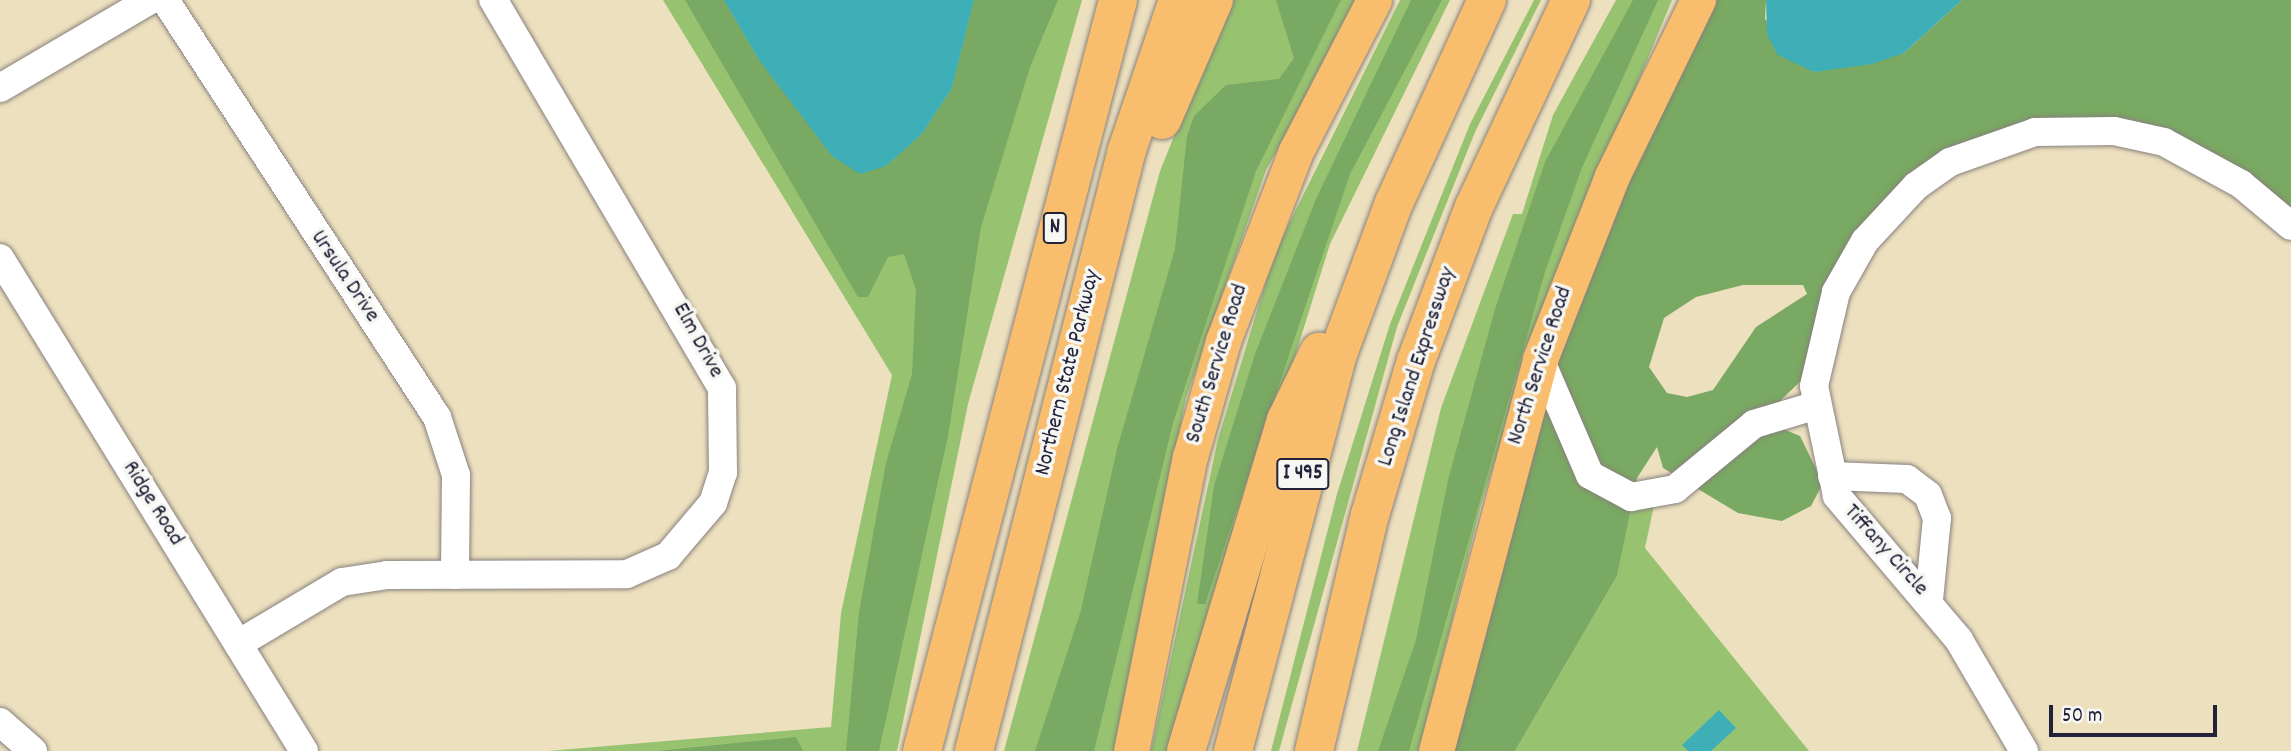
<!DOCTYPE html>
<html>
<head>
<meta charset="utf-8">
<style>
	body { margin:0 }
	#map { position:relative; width:2291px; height:751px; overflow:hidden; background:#ede0bf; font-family:Dekko,sans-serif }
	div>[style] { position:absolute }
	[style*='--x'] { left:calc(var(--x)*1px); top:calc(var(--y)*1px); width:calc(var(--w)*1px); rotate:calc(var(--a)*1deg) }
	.green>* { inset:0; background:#97c370 }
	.forest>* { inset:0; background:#79a962 }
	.water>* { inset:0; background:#3eafb7 }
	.roads { filter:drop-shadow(0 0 2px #88817d) drop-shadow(0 0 2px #88817d) }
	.minor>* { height:28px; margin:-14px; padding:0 14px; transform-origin:14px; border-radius:14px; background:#fff }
	.major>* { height:35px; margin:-17.5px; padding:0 17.5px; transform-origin:17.5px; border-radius:17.5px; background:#f9be6d }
	.highway>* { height:38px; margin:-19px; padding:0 19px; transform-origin:19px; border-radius:19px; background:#f9be6d }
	span { translate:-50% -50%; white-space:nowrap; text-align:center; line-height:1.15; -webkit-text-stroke:7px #f6f6f2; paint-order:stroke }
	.shield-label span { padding:2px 5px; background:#f6f6f2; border:2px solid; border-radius:5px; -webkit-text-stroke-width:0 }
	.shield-label { font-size:21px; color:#22223b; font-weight:700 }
	.street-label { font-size:23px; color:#22223b }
	.scale { position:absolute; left:2049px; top:705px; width:168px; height:32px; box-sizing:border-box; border:4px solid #22223b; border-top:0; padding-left:9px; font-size:21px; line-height:24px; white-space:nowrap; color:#22223b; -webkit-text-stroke:5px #f6f6f2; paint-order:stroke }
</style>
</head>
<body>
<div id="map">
	<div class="green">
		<i style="clip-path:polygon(663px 0,1082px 0,968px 404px,897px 751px,548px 751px,831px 727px,841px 613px,892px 375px)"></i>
		<i style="clip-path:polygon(1229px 0,1360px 0,1266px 170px,1186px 398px,1115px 751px,1004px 751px,1160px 171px)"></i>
		<i style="clip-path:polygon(1400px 0,1450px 0,1330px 244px,1172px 751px,1151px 751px,1218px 439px,1275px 252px)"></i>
		<i style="clip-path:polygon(1534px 0,1541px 0,1475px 132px,1397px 327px,1279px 751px,1271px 751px,1337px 494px,1390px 324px,1470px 124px)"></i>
		<i style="clip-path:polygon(1616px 0,1672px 0,1537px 326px,1481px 505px,1419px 751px,1357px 751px,1441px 408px,1513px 214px,1522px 214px,1553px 115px)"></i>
		<i style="clip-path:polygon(1656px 496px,1645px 548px,1809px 751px,1515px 751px,1617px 576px,1631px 497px)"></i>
	</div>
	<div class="forest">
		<i style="clip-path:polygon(685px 0,724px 0,759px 60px,798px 105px,886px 166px,922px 134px,952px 88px,974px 0,1058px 0,1030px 67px,981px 227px,948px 436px,879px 751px,846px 751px,859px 612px,886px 463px,912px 374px,916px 290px,904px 254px,888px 257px,868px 297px,858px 297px)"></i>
		<i style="clip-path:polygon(1276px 0,1341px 0,1256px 171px,1173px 423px,1094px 751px,1035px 751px,1081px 610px,1117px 449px,1175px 249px,1187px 136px,1194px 116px,1226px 85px,1279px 79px,1294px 58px)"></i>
		<i style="clip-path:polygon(1411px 0,1442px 0,1350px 174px,1205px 604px,1197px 604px,1214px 486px,1255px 354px,1316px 199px)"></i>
		<i style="clip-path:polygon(1633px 0,1658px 0,1581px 170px,1545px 272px,1409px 751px,1378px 751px,1416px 640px,1448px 480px,1495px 309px,1545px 162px)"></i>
		<i style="clip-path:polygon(evenodd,1698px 0,1766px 0,1765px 19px,1814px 72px,1904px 53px,1962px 0,2291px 0,2291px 226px,2164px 142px,1995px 142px,1865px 241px,1812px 370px,1781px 400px,1783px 429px,1800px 436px,1823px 483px,1811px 506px,1782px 521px,1738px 513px,1663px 468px,1657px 447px,1637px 478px,1617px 576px,1515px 751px,1436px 751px,1535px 413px,1548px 410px,1540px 359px,1698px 0,1743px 285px,1803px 285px,1807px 294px,1756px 327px,1713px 390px,1687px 397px,1667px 393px,1649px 367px,1664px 318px,1696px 297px,1743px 285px)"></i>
		<i style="clip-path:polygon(796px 737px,803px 751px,657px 751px)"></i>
	</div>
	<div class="water">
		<i style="clip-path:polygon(724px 0,974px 0,952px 88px,922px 134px,886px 166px,860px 174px,832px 156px,759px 60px)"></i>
		<i style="clip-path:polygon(1962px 0,1904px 53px,1872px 64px,1814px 72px,1778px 55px,1767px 35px,1766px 0)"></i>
		<i style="clip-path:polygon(1719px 710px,1736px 728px,1711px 751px,1688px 751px,1682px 745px)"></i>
	</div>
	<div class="roads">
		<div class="minor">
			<i style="--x:165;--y:0;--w:498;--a:56.9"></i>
			<i style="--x:437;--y:417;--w:61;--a:71.9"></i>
			<i style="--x:456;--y:475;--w:100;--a:90.6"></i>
			<i style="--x:0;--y:88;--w:174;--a:-30.4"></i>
			<i style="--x:0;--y:258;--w:579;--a:58.34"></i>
			<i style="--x:1540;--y:359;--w:126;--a:66.7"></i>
			<i style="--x:1590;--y:475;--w:47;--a:28.2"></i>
			<i style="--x:1631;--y:497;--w:45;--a:-10.3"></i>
			<i style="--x:1675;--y:489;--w:102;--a:-39.4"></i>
			<i style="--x:1754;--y:424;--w:63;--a:-16.7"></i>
			<i style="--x:1832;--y:476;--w:75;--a:2.3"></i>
			<i style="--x:1907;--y:479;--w:26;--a:37"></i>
			<i style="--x:1928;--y:495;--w:25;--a:69"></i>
			<i style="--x:1937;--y:518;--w:82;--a:95.6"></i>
			<i style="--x:238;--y:644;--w:121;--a:-30.8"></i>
			<i style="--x:342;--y:582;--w:46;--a:-8.8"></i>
			<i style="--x:387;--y:575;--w:240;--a:-0.2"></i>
			<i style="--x:627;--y:574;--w:45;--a:-23.7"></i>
			<i style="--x:668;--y:556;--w:70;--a:-49.7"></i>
			<i style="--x:713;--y:503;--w:32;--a:-72"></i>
			<i style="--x:723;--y:473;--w:85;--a:-90.7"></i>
			<i style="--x:722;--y:388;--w:451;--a:-120.5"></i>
			<i style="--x:0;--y:722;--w:44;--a:41.3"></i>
			<i style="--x:2024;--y:751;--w:129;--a:-120.4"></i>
			<i style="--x:1959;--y:640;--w:189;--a:-130.3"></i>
			<i style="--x:1837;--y:496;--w:112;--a:-101.8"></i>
			<i style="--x:1814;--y:386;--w:97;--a:-76.8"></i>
			<i style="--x:1836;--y:292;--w:59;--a:-60.4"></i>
			<i style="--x:1865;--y:241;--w:75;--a:-47.2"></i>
			<i style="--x:1916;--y:186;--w:42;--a:-35.2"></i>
			<i style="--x:1950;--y:162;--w:90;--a:-19.4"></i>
			<i style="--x:2035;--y:132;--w:79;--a:-0.7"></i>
			<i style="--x:2114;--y:131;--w:51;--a:12.4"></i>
			<i style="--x:2164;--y:142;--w:88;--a:28.6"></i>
			<i style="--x:2241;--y:184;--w:65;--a:40"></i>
		</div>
		<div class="major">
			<i style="--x:1131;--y:751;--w:300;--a:-78.7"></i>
			<i style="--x:1190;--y:457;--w:121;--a:-74.1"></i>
			<i style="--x:1223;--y:341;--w:204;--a:-69"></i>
			<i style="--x:1296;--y:151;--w:170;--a:-62.7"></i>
			<i style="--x:1436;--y:751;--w:406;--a:-75.1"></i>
			<i style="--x:1540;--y:359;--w:197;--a:-68.5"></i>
			<i style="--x:1612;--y:176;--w:196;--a:-64"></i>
		</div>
		<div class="highway">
			<i style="--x:1162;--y:120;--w:131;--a:-66.6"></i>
			<i style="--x:922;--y:751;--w:776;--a:-75.37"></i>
			<i style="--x:974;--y:751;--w:620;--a:-75.72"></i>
			<i style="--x:1127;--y:150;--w:158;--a:-71.2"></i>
			<i style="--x:1186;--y:751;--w:346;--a:-73.2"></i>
			<i style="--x:1286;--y:420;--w:76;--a:-64.1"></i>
			<i style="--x:1233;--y:751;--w:411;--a:-75.2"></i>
			<i style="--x:1338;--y:354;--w:161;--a:-69.7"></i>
			<i style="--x:1394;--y:203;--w:223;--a:-65.4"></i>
			<i style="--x:1314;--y:751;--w:243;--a:-76.7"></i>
			<i style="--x:1370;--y:515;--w:161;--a:-73.4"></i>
			<i style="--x:1416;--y:361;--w:165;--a:-69.4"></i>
			<i style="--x:1474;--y:207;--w:229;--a:-64.9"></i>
		</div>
	</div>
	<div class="shield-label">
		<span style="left:1055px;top:228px">N</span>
		<span style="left:1303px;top:474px">I 495</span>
	</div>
	<div class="street-label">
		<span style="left:344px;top:277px;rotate:56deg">Ursula Drive</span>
		<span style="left:697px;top:341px;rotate:61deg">Elm Drive</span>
		<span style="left:1218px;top:364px;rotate:-73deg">South Service Road</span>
		<span style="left:1541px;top:366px;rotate:-72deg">North Service Road</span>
		<span style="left:1418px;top:367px;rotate:-72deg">Long Island Expressway</span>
		<span style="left:1069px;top:373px;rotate:-76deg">Northern State Parkway</span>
		<span style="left:152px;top:504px;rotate:58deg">Ridge Road</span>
		<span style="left:1885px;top:551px;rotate:48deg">Tiffany Circle</span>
	</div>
	<div class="scale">50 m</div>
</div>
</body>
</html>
